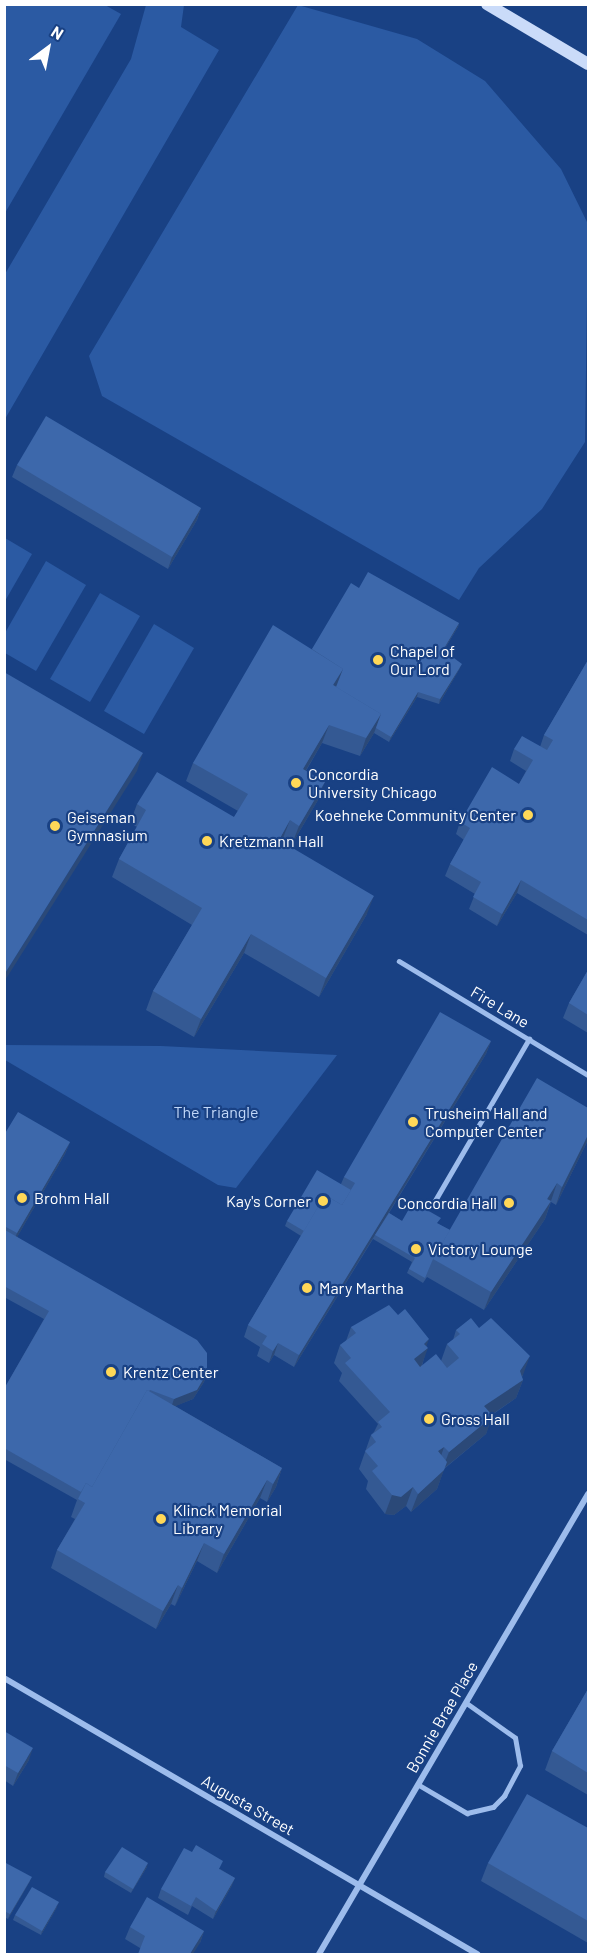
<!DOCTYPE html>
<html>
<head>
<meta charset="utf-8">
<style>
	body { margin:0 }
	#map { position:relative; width:593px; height:1959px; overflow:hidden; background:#194184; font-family:Barlow,sans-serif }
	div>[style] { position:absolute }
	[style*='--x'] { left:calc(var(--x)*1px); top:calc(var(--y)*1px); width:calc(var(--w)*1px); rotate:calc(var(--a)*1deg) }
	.green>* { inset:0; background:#2b5aa3 }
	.lane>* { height:4.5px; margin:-2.25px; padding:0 2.25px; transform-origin:2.25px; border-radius:2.25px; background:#9dbcec }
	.street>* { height:6px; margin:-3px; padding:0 3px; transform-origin:3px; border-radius:3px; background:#9dbcec }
	.secondary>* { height:12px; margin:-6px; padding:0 6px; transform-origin:6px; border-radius:6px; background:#cadbf9 }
	.wall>* { inset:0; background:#345993 }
	.shaded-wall>* { inset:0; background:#2b4978 }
	.building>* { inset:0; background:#3d68ab }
	.dots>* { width:16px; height:16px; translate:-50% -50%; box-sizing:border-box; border:3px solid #194184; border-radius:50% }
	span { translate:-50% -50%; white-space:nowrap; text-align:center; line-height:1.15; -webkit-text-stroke:4.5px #194184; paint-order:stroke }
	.poi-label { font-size:16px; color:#fff }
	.left { translate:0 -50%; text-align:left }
	.right { translate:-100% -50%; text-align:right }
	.street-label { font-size:16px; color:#fff }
	.park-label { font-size:16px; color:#c2d8f9 }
	.frame { position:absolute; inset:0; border:6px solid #fff; pointer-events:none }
	.north { position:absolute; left:18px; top:18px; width:60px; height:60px; -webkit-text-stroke:4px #194184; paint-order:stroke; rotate:32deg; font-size:16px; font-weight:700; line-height:24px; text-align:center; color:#fff }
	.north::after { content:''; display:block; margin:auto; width:21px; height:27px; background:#fff; clip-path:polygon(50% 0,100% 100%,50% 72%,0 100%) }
</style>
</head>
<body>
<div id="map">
	<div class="green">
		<i style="clip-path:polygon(5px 4px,105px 5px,121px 14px,5px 213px)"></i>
		<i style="clip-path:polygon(146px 5px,184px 5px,181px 27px,219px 50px,5px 419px,5px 274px,131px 59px)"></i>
		<i style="clip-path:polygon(298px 5px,417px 39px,485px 81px,561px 169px,588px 224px,585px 442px,542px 509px,479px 568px,459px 600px,102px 396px,89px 356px)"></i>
		<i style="clip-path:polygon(5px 538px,32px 554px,5px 601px)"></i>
		<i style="clip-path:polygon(46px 561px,86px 585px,36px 671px,5px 653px,5px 633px)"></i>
		<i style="clip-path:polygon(100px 593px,140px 616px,90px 702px,50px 679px)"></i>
		<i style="clip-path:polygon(154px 624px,194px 648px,144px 734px,104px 711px)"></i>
		<i style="clip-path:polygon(5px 1045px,161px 1046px,337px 1055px,236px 1188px,218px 1185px,5px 1060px)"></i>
	</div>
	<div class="lane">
		<i style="--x:399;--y:961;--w:221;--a:31.1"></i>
		<i style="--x:433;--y:1204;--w:191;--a:-59.8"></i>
		<i style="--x:419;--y:1785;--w:56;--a:30.3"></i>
		<i style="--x:467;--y:1813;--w:27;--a:-13"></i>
		<i style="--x:493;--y:1807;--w:16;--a:-45"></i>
		<i style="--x:504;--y:1796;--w:34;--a:-62"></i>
		<i style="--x:520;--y:1766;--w:28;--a:-100"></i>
		<i style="--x:515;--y:1738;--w:60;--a:-144.5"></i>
	</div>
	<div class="street">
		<i style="--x:4;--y:1678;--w:548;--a:30.26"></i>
		<i style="--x:319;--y:1954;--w:533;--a:-59.68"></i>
	</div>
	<div class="secondary">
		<i style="--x:487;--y:4;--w:117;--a:30.7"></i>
	</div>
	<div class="wall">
		<i style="clip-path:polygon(17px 465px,201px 508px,197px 520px,168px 569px,12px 477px)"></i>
		<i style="clip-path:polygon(359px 588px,459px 623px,458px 627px,444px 650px,460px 668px,439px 704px,417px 697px,389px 742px,374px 733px,360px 756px,322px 743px,306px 771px,318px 800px,292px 844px,283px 838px,281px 842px,367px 914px,319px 997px,244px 953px,194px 1037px,146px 1010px,153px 991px,192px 925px,112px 877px,119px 859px,137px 827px,130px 823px,137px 804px,234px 817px,238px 811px,186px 781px,193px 763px,312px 649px)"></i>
		<i style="clip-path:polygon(588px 660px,588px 935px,517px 893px,497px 926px,469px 909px,475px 894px,445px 876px,450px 864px,464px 840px,456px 834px,460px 822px,519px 784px,526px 771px,510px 761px,514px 749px,540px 747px,544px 735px)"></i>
		<i style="clip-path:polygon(588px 970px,588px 1033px,563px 1018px,569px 1003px)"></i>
		<i style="clip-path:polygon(491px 1041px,486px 1054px,389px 1213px,402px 1221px,438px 1224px,450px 1230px,588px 1140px,556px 1205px,551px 1202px,545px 1219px,484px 1310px,427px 1277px,423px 1283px,407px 1273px,412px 1262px,373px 1239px,294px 1367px,274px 1355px,269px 1363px,257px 1356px,260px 1347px,244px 1337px,248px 1325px,301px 1236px,285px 1226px,287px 1221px,341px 1184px,344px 1177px)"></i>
		<i style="clip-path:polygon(4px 1135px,70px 1142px,65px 1154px,17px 1237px,207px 1373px,204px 1382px,193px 1399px,175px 1406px,282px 1468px,276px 1487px,267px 1502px,260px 1498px,217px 1573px,197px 1561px,175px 1606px,171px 1604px,156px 1629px,51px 1568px,57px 1550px,75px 1519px,71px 1517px,77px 1500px,4px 1459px,4px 1389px,44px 1319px,4px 1297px)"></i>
		<i style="clip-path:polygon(398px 1315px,427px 1347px,422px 1366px,441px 1361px,447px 1344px,453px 1340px,456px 1330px,479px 1328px,523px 1375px,522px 1377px,523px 1380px,516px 1398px,492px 1415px,486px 1434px,444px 1469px,437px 1489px,411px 1512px,406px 1506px,394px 1515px,385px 1514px,366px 1489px,368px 1481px,359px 1469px,371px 1435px,374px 1432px,378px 1424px,339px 1381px,342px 1373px,334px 1363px,340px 1345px,346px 1341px,351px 1327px)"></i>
		<i style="clip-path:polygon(588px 1689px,588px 1795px,545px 1770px,552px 1751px)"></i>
		<i style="clip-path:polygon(4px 1731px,29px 1760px,13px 1786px,4px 1780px)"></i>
		<i style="clip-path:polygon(588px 1828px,588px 1943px,481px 1881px,488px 1863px)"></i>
		<i style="clip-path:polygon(4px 1862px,30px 1881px,8px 1919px,4px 1917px)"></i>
		<i style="clip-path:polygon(147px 1867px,131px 1893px,104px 1877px,105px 1872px)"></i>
		<i style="clip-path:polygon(220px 1869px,235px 1878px,231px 1887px,213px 1919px,192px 1906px,188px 1915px,158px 1898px,161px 1889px)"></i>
		<i style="clip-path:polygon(57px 1907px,41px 1935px,13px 1920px,15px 1915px)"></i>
		<i style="clip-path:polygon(130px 1927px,204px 1931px,200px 1943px,140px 1948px,125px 1939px)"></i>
	</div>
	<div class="shaded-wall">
		<i style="clip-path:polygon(201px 508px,197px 520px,168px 569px,172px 557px)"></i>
		<i style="clip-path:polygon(459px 623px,458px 627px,441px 654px,443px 650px)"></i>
		<i style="clip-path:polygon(462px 664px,460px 668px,439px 704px,440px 699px)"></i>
		<i style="clip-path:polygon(343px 669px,337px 687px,333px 685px)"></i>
		<i style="clip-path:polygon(418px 692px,417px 697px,389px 742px,391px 737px)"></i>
		<i style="clip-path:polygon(381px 714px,374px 733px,360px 756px,366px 738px)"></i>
		<i style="clip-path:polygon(329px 725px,322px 743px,296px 787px,303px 769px)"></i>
		<i style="clip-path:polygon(143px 753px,137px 771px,4px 982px,4px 975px)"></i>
		<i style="clip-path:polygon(325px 782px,318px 800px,292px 844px,299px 826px)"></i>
		<i style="clip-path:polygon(290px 820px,283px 838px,272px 859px,279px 840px)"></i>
		<i style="clip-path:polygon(521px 880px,517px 893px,497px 926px,502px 914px)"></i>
		<i style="clip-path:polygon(374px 896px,367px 914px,319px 997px,326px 978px)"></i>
		<i style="clip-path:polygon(251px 934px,244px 953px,194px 1037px,201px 1019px)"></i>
		<i style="clip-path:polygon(491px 1041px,486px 1054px,294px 1367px,299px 1355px)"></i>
		<i style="clip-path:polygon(588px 1135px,588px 1140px,556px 1205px,562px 1187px)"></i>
		<i style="clip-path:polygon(70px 1142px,65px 1154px,12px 1246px,17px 1233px)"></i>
		<i style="clip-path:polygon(557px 1183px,545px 1219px,484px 1310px,491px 1292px)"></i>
		<i style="clip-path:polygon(429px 1339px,425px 1350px,428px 1348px,421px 1367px,407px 1378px,414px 1359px,424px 1344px)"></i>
		<i style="clip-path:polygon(278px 1343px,274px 1355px,269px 1363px,273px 1351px)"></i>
		<i style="clip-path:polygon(530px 1356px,523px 1375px,517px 1383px,523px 1380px,516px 1398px,478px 1424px,484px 1406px,520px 1371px)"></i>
		<i style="clip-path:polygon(207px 1373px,204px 1382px,193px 1399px,171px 1408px,174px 1399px)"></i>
		<i style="clip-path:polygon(493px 1416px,486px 1434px,442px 1470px,449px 1452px)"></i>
		<i style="clip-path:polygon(444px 1447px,438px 1465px,438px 1451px)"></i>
		<i style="clip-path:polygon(282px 1468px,276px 1487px,267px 1502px,273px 1484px)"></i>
		<i style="clip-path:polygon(444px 1470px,437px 1489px,411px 1512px,418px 1494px)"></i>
		<i style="clip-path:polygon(267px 1480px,260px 1498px,217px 1573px,224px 1554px)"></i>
		<i style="clip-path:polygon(413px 1487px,406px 1506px,394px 1515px,385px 1514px,392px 1495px)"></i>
		<i style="clip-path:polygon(204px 1543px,197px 1561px,175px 1606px,182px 1588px)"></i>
		<i style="clip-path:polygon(178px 1585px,171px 1604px,156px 1629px,163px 1611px)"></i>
		<i style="clip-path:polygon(33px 1748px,29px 1760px,13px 1786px,18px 1773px)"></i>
		<i style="clip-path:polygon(148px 1863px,147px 1867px,131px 1893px,133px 1889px)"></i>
		<i style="clip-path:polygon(32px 1877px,30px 1881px,8px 1919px,10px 1914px)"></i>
		<i style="clip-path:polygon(235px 1878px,231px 1887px,213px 1919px,216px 1911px)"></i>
		<i style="clip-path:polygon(59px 1902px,57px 1907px,41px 1935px,42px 1931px)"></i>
		<i style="clip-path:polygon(204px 1931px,200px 1943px,193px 1954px,190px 1954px)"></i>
	</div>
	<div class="building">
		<i style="clip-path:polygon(46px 416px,201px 508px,172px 557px,17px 465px)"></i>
		<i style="clip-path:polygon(368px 572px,459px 623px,443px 650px,462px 664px,440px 699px,418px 692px,391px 737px,376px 728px,381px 714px,336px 687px,343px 669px,312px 649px,351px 583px,359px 588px)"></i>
		<i style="clip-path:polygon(273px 625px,343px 669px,333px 685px,381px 714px,366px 738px,329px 725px,303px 769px,325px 782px,299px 826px,290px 820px,279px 840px,374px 896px,326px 978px,251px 934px,201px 1019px,153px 991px,202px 908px,119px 859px,146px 810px,137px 804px,157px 772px,234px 817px,248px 794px,193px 763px)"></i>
		<i style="clip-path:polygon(588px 660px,588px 920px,521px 880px,502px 914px,473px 897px,481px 882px,450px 864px,470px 828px,460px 822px,492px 767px,519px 784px,533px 760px,514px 749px,522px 736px,547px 750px,553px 740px,544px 735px)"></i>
		<i style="clip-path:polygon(4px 672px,143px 753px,4px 975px)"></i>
		<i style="clip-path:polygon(588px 970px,588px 1015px,569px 1003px)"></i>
		<i style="clip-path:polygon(440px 1012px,491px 1041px,299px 1355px,278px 1343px,273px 1351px,262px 1344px,267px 1336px,248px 1325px,325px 1195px,342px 1205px,355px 1183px,344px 1177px)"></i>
		<i style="clip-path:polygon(537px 1078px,588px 1108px,588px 1135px,562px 1187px,557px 1183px,547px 1199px,551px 1201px,491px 1292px,433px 1259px)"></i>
		<i style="clip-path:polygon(18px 1112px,70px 1142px,17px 1233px,6px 1227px,4px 1229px,4px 1135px)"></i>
		<i style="clip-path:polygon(317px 1170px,351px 1190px,342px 1205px,325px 1195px,304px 1231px,287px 1221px)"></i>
		<i style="clip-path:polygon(413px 1202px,441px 1218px,437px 1223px,450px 1230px,433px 1259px,425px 1278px,409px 1269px,415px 1258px,375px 1235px,389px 1213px,402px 1221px)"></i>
		<i style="clip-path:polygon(5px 1230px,197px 1340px,207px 1353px,207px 1373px,197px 1390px,174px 1399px,150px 1390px,149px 1391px,147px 1390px,92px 1487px,86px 1483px,81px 1492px,4px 1448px,4px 1389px,49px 1311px,4px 1286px)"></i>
		<i style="clip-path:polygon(389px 1305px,398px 1315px,405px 1309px,429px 1339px,424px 1344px,428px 1348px,414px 1359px,420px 1367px,436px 1354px,447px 1368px,459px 1358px,447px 1344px,460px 1334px,456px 1330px,471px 1318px,479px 1328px,491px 1318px,530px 1356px,520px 1371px,523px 1380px,484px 1406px,493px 1416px,449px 1452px,444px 1447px,438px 1451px,447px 1462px,444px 1470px,418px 1494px,413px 1487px,401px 1497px,392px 1495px,372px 1471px,378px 1466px,365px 1451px,376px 1442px,371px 1435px,382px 1427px,378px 1422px,390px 1412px,345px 1363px,351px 1358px,340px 1345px,356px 1333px,351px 1327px)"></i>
		<i style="clip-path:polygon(147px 1390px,282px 1468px,273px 1484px,267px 1480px,224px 1554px,204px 1543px,182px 1588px,178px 1585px,163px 1611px,57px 1550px,85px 1503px,78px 1499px,86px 1483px,92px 1487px)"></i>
		<i style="clip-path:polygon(588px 1689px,588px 1773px,552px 1751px)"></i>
		<i style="clip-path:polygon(4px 1731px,33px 1748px,18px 1773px,4px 1765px)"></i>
		<i style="clip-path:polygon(527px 1794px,588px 1828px,588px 1921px,488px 1863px)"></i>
		<i style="clip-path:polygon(196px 1845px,223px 1861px,219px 1869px,235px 1878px,216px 1911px,196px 1897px,191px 1906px,161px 1889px,184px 1848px,192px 1852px)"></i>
		<i style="clip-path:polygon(122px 1847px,148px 1863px,133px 1889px,105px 1872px)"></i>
		<i style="clip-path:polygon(4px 1862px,32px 1877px,10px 1914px,4px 1911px)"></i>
		<i style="clip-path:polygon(32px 1887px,59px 1902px,42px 1931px,15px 1915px)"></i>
		<i style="clip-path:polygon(147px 1897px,204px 1931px,190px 1954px,138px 1954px,145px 1936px,130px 1927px)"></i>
	</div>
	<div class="dots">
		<i style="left:378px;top:660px;background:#ffd858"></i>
		<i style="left:296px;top:783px;background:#ffd858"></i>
		<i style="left:528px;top:815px;background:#ffd858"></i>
		<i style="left:55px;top:826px;background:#ffd858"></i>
		<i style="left:207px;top:841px;background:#ffd858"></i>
		<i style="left:413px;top:1122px;background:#ffd858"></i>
		<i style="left:22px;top:1198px;background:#ffd858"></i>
		<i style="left:323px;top:1201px;background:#ffd858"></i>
		<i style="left:509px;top:1203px;background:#ffd858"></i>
		<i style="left:416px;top:1249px;background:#ffd858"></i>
		<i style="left:307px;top:1288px;background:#ffd858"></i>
		<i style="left:111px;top:1372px;background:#ffd858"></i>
		<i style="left:429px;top:1419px;background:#ffd858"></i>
		<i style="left:161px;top:1519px;background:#ffd858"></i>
	</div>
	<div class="poi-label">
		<span class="left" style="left:390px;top:660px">Chapel of<br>Our Lord</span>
		<span class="left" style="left:308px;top:783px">Concordia<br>University Chicago</span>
		<span class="right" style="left:516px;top:815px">Koehneke Community Center</span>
		<span class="left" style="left:67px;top:826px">Geiseman<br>Gymnasium</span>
		<span class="left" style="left:219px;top:841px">Kretzmann Hall</span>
		<span class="left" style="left:425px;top:1122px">Trusheim Hall and<br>Computer Center</span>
		<span class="left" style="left:34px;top:1198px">Brohm Hall</span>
		<span class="right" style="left:311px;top:1201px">Kay's Corner</span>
		<span class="right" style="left:497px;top:1203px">Concordia Hall</span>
		<span class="left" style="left:428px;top:1249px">Victory Lounge</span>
		<span class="left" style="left:319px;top:1288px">Mary Martha</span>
		<span class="left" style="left:123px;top:1372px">Krentz Center</span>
		<span class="left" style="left:441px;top:1419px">Gross Hall</span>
		<span class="left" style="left:173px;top:1519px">Klinck Memorial<br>Library</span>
	</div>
	<div class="street-label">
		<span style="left:500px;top:1007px;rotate:31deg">Fire Lane</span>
		<span style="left:442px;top:1717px;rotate:-60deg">Bonnie Brae Place</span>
		<span style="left:248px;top:1805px;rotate:30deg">Augusta Street</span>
	</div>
	<div class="park-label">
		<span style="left:216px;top:1112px">The Triangle</span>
	</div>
	<div class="frame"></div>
	<div class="north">N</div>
</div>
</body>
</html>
